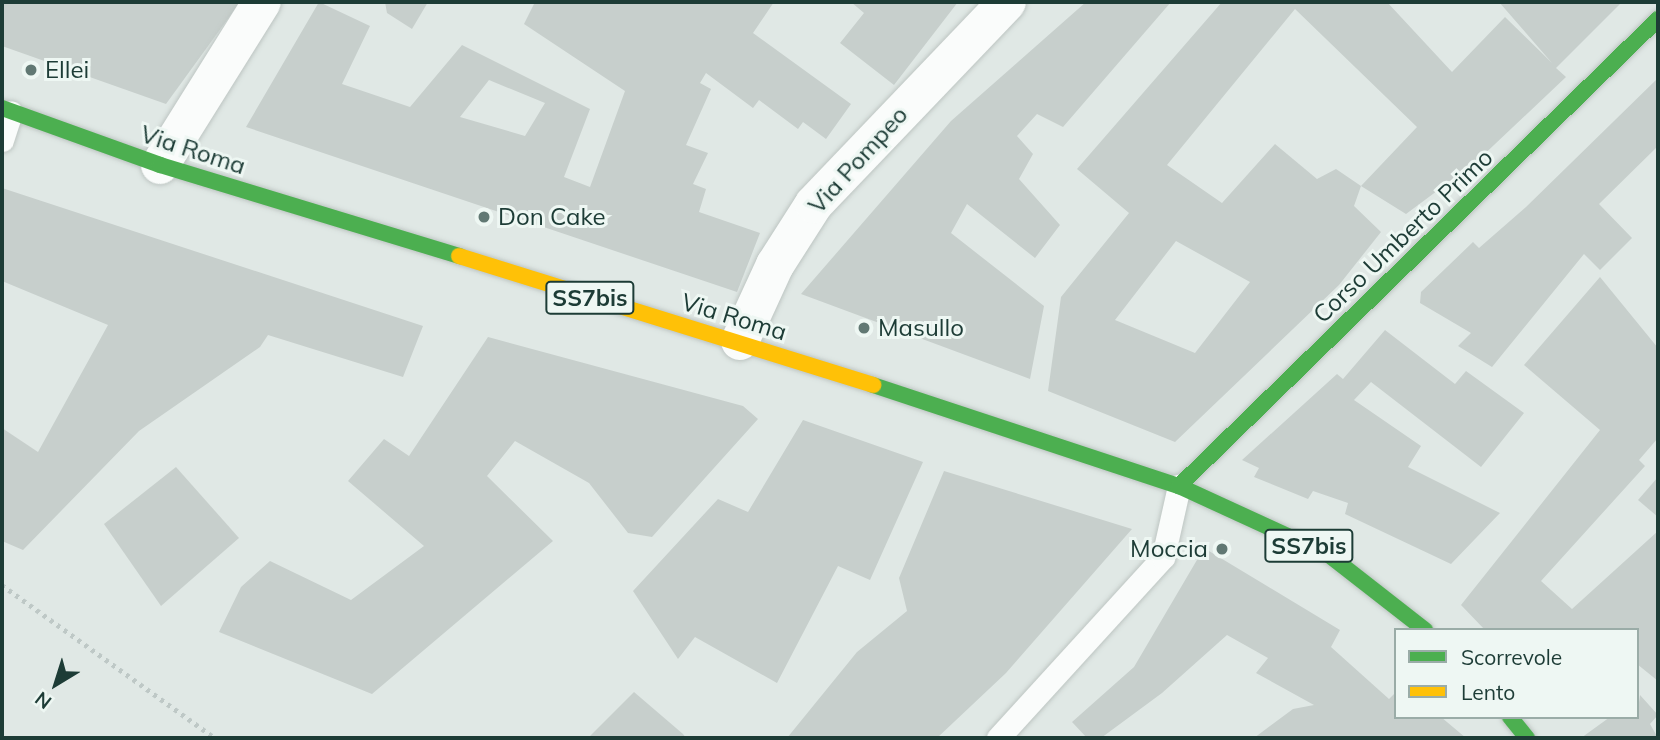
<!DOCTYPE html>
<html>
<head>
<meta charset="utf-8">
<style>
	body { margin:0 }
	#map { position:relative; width:1660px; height:740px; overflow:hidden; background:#e0e8e5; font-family:Mulish,sans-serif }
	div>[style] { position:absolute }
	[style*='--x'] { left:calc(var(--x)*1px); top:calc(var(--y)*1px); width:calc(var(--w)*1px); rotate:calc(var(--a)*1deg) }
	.building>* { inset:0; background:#c7cfcc }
	.path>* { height:4.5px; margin-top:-2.25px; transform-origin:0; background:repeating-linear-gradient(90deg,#bec8c6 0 3.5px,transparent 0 8.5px) }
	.roads { filter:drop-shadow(0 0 2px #bdc5c2) drop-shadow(0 0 2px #bdc5c2) }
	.lane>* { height:23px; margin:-11.5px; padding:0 11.5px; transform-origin:11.5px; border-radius:11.5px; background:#fafcfb }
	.street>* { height:38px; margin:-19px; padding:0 19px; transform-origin:19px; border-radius:19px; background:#fafcfb }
	.fast>* { height:16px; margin:-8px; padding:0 8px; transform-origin:8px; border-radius:8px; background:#4caf50 }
	.slow>* { height:16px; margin:-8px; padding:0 8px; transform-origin:8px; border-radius:8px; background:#ffc107 }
	.dots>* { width:19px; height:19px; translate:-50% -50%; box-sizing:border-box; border:4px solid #eef7f3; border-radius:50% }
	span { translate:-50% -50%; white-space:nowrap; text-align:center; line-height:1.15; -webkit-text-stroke:6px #eef7f3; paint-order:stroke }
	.shield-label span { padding:2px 5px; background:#eef7f3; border:2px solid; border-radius:5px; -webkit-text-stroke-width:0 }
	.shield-label { font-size:23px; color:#1d3c36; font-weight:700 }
	.poi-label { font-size:24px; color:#1d3c36 }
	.left { translate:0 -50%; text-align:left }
	.right { translate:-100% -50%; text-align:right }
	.street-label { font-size:24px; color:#1d3c36 }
	.frame { position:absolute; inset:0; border:4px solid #1d3c36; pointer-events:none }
	.legend { position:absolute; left:1394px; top:628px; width:245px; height:91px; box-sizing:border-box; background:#eef7f3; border:2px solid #9aaca7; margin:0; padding:9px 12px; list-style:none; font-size:21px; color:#1d3c36 }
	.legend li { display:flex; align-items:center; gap:14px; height:35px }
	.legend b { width:35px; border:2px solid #9aaca7 }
	.north { position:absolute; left:21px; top:649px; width:70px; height:70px; -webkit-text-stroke:5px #eef7f3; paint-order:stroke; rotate:218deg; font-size:19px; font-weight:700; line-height:28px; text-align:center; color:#1d3c36 }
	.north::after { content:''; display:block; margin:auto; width:24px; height:32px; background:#1d3c36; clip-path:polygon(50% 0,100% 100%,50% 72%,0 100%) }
</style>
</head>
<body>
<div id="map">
	<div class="building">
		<i style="clip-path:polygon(2px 2px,240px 2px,166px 104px,2px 46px)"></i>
		<i style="clip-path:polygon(evenodd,319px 2px,370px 26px,342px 84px,410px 107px,462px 45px,590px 109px,564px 177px,590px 187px,625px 91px,524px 24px,535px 2px,774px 2px,753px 33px,851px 104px,826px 139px,803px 122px,798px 129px,759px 100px,753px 108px,706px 73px,700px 83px,711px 89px,686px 145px,708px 153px,693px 184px,706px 189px,699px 212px,760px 233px,737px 292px,246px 127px,319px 2px,489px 80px,545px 103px,525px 136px,460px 117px,489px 80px)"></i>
		<i style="clip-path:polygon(385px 2px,428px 2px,412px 29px,387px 13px)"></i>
		<i style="clip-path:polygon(851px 2px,958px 2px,894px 85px,840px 43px,864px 13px)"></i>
		<i style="clip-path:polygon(1086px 2px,1171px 2px,1063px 127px,1037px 114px,1017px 136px,1033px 154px,1019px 179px,1060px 225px,1035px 258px,967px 204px,951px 233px,1044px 306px,1030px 379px,801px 294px,951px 121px)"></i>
		<i style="clip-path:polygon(evenodd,1222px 2px,1387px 2px,1452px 72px,1505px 17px,1552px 63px,1499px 2px,1622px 2px,1556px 68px,1566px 77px,1476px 162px,1406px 214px,1361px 186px,1417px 127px,1295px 9px,1167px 165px,1222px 203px,1275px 144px,1317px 179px,1336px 169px,1361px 186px,1354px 206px,1381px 232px,1339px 285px,1175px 442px,1048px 391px,1061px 297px,1129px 213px,1077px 169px,1222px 2px,1176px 241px,1250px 282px,1195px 353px,1115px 320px,1176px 241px)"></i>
		<i style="clip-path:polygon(1658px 78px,1658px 146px,1599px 204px,1632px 238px,1600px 270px,1584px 254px,1492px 367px,1458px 346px,1471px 333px,1420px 303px,1421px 292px,1473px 242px,1479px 248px,1526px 207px)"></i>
		<i style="clip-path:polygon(2px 188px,423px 326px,403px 377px,268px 335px,260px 347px,139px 431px,23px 550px,2px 541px,2px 428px,38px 452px,108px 325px,2px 281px)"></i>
		<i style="clip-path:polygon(1600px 277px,1658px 348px,1658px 438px,1639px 460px,1645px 466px,1541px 581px,1572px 609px,1658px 531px,1658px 681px,1637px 664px,1637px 630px,1485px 630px,1461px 605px,1600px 430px,1524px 365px)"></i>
		<i style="clip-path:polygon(1385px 330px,1455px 384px,1466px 371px,1524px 413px,1481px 467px,1371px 382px,1354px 400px,1421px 446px,1408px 467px,1500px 513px,1451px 564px,1345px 514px,1348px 503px,1313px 491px,1308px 499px,1254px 477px,1259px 468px,1242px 460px,1337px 374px,1343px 379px)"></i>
		<i style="clip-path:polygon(488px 337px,743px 406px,758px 419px,652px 537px,628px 533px,589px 483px,515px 441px,487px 476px,553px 541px,372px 694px,219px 632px,241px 587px,270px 561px,351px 600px,424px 546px,348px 481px,384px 439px,409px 456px)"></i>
		<i style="clip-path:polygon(803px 420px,923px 462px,870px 580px,838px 566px,777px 683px,695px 637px,678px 659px,633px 591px,718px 499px,748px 512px)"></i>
		<i style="clip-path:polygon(176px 467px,239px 538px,161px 606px,104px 524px)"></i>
		<i style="clip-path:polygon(944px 471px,1132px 529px,1006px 673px,937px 738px,787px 738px,857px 652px,907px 611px,899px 578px)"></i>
		<i style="clip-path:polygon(1658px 477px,1658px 517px,1638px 500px)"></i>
		<i style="clip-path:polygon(1204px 548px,1340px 630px,1331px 647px,1389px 699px,1396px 692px,1396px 717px,1441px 717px,1466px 738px,1254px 738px,1293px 709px,1314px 705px,1256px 673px,1268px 658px,1227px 635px,1162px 693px,1101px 738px,1087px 738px,1072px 722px,1134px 667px)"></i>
		<i style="clip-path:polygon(634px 692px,683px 734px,686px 738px,588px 738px)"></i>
		<i style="clip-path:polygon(1640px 695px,1658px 715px,1650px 724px,1658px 738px,1581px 738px,1610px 717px,1637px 717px)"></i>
	</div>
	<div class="path">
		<i style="--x:2;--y:585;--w:262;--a:35.7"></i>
	</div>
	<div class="roads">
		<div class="lane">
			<i style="--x:2;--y:140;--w:29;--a:-72"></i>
			<i style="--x:998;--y:738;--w:245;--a:-47.6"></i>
			<i style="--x:1163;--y:557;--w:73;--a:-77.3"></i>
		</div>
		<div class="street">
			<i style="--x:160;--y:165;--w:192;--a:-58"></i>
			<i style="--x:740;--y:341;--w:84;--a:-65.3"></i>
			<i style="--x:775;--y:265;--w:72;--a:-57.4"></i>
			<i style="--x:814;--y:204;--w:279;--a:-46.3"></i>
		</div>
		<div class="fast">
			<i style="--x:2;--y:108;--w:168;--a:19.8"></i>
			<i style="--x:160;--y:165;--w:313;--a:16.9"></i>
			<i style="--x:873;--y:385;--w:322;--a:18.3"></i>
			<i style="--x:1179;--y:486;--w:165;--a:24.7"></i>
			<i style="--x:1329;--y:555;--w:122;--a:38"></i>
			<i style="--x:1179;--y:486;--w:669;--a:-44.27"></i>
			<i style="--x:1510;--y:717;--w:27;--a:51"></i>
		</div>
		<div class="slow">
			<i style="--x:459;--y:256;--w:434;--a:17.3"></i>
		</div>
	</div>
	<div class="dots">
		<i style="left:31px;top:70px;background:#617873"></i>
		<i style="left:484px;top:217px;background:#617873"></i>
		<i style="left:864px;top:328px;background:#617873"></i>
		<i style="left:1222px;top:549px;background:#617873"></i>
	</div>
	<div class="shield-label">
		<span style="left:590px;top:298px">SS7bis</span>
		<span style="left:1309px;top:546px">SS7bis</span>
	</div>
	<div class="poi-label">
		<span class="left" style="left:45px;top:70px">Ellei</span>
		<span class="left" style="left:498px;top:217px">Don Cake</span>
		<span class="left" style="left:878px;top:328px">Masullo</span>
		<span class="right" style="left:1208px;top:549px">Moccia</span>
	</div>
	<div class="street-label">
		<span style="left:193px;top:150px;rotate:18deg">Via Roma</span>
		<span style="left:858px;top:160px;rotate:-48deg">Via Pompeo</span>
		<span style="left:1403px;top:236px;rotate:-44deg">Corso Umberto Primo</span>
		<span style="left:734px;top:317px;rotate:17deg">Via Roma</span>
	</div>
	<div class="frame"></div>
	<ul class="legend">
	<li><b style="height:9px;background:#4caf50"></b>Scorrevole</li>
	<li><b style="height:9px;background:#ffc107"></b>Lento</li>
	</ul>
	<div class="north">N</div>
</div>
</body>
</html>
